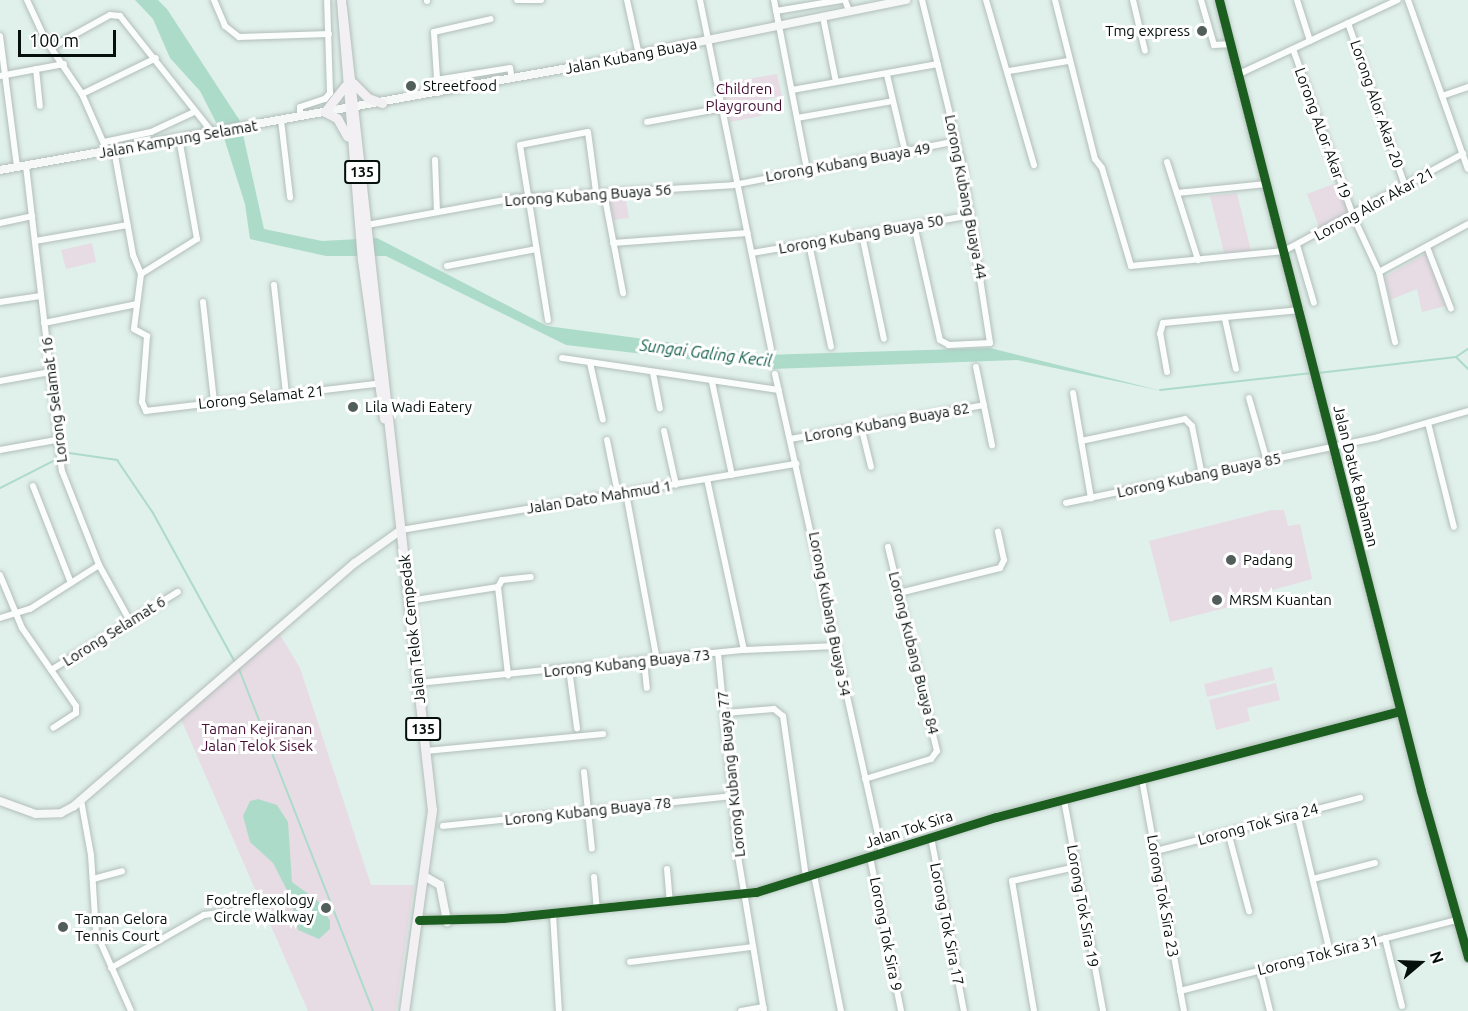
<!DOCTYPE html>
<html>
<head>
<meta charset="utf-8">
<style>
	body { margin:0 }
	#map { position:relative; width:1468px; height:1011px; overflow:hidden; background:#e0f0ea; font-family:Ubuntu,sans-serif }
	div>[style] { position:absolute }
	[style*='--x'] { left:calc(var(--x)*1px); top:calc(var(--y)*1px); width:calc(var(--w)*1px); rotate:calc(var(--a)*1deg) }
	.green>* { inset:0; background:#e7dce4 }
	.water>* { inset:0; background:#addbca }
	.stream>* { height:2px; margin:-1px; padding:0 1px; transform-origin:1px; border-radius:1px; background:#addbca }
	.roads { filter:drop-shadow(0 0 2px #b2beba) drop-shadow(0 0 2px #b2beba) }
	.street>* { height:6px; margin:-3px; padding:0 3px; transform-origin:3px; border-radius:3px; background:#fafdfc }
	.secondary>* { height:8px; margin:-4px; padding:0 4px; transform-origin:4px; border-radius:4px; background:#f6f7f7 }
	.primary>* { height:9px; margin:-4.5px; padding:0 4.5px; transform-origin:4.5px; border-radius:4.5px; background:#f2f0f2 }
	.cycleway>* { height:9px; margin:-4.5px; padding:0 4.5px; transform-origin:4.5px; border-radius:4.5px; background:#1b5e20 }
	.dots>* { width:16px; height:16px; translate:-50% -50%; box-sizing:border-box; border:3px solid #fff; border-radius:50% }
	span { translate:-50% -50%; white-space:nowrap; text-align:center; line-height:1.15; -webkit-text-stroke:6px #fff; paint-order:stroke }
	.shield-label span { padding:2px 4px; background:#fff; border:2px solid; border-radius:4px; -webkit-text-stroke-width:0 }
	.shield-label { font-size:14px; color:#050f0b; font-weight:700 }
	.poi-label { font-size:15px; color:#050f0b }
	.right { translate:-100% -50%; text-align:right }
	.left { translate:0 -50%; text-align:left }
	.street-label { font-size:15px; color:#050f0b }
	.park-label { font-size:15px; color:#470e37 }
	.water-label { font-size:16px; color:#135e4a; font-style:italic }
	.north { position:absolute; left:1390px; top:933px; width:60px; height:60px; -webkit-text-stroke:4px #fff; paint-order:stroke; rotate:71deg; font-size:16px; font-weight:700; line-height:24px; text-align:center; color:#050f0b }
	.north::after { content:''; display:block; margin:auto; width:21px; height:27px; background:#050f0b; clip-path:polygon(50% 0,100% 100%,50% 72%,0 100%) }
	.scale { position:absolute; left:18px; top:30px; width:98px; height:27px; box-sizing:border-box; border:3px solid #050f0b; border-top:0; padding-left:8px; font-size:18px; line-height:21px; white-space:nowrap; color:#050f0b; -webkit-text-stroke:4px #fff; paint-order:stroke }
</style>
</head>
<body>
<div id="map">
	<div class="green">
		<i style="clip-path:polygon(777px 74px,782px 96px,760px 101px,761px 116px,730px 122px,722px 83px)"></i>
		<i style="clip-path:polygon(1339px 182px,1350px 214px,1320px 230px,1307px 194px)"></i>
		<i style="clip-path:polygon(1237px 193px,1251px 251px,1224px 253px,1210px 196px)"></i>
		<i style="clip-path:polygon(625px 195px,629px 218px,614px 220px,609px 197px)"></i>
		<i style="clip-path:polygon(92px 243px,96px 262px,66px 269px,61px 250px)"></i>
		<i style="clip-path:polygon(1427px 253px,1445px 306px,1422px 312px,1417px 289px,1390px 300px,1385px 277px)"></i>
		<i style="clip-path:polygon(1272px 510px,1284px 510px,1288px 526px,1300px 524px,1312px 579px,1262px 593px,1253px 601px,1170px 622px,1149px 541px)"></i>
		<i style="clip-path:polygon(279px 633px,300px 668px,371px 885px,414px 885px,396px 1011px,308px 1011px,181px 719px)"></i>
		<i style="clip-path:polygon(1272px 667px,1275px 680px,1207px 697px,1204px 684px)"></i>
		<i style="clip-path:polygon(1276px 683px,1280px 700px,1247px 708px,1250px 721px,1216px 730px,1209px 700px)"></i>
	</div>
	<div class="water">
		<i style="clip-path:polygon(135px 0,158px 0,167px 9px,240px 121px,264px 229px,322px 241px,377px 238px,547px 326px,764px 355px,990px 348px,1162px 391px,1017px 360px,772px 369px,566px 345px,386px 256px,326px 256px,250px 239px,245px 204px,224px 138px,200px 91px,170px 58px,153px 19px)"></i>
		<i style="clip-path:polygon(258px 799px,277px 805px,288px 822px,292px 882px,318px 901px,330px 921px,330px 929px,319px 939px,298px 930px,290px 896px,273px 863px,250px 842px,243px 816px,250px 801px)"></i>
	</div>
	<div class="stream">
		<i style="--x:1457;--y:358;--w:16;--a:45"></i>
		<i style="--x:1318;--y:373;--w:139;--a:-6.6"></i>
		<i style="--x:1456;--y:357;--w:14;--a:-34"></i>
		<i style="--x:1160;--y:390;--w:153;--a:-6.4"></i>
		<i style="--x:0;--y:488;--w:77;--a:-26.9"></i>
		<i style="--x:69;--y:453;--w:49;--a:8.3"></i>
		<i style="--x:117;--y:460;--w:64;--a:55.8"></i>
		<i style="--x:153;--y:513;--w:170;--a:61.2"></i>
		<i style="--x:239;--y:669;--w:367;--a:68.6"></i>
	</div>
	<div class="roads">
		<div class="street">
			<i style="--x:27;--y:0;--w:43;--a:65.2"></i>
			<i style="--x:45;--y:39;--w:66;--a:56.1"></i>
			<i style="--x:82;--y:94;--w:62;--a:66.3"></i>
			<i style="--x:214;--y:0;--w:28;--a:67"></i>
			<i style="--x:225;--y:26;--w:18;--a:38"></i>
			<i style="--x:239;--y:37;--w:90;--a:-1.9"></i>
			<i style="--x:427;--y:0;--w:1;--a:90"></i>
			<i style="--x:517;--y:0;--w:24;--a:0"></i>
			<i style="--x:627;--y:0;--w:56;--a:77.7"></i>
			<i style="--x:700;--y:0;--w:356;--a:78.5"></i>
			<i style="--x:774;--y:0;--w:172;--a:79"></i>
			<i style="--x:845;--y:0;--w:12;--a:70"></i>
			<i style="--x:986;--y:0;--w:172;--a:73.8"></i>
			<i style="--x:1055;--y:0;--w:164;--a:75.9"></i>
			<i style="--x:1095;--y:159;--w:11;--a:52"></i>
			<i style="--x:1102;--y:168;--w:102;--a:73.5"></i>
			<i style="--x:1131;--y:266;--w:154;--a:-5.6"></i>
			<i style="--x:1284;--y:251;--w:204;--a:-28.5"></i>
			<i style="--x:1133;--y:0;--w:52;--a:76.8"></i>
			<i style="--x:1201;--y:0;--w:47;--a:73.9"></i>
			<i style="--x:1214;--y:45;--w:18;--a:-3"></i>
			<i style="--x:1297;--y:0;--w:43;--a:72.4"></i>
			<i style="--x:1408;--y:0;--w:179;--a:70.5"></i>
			<i style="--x:776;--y:11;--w:66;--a:-9.6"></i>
			<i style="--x:823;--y:17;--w:66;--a:78.7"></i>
			<i style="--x:1348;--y:23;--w:173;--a:70.7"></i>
			<i style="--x:0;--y:36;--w:132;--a:82.6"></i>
			<i style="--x:52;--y:47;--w:66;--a:-28.9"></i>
			<i style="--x:110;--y:15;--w:10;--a:6"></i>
			<i style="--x:120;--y:16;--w:148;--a:51.6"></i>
			<i style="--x:1293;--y:49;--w:177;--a:70.2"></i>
			<i style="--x:1353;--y:216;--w:62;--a:65.1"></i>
			<i style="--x:1379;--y:272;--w:101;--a:-28.3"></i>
			<i style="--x:36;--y:69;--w:37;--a:84"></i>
			<i style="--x:1009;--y:71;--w:60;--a:-9.6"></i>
			<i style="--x:1239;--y:74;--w:175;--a:-25"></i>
			<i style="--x:887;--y:75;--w:78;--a:76.7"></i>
			<i style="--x:0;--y:76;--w:65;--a:-10.6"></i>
			<i style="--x:436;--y:80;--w:75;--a:-9.2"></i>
			<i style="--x:510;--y:68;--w:11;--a:80"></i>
			<i style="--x:792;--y:90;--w:148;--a:-10.1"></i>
			<i style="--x:438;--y:93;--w:61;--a:-93.8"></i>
			<i style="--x:434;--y:32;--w:58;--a:-12.8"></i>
			<i style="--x:82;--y:94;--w:82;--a:-25.9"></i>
			<i style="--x:1442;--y:96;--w:28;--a:-19"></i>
			<i style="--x:300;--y:117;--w:10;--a:-90"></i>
			<i style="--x:300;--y:107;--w:26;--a:-18"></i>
			<i style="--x:325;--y:99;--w:8;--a:-50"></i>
			<i style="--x:330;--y:93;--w:93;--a:-91.8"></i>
			<i style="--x:797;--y:118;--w:97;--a:-10"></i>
			<i style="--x:281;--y:120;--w:78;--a:83.3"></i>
			<i style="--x:647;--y:122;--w:77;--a:-10.4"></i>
			<i style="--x:104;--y:142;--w:48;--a:-12"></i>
			<i style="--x:151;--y:132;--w:47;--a:-24.9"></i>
			<i style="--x:114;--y:150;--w:107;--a:79.7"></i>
			<i style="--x:133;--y:255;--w:21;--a:67"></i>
			<i style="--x:141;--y:274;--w:55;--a:97.3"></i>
			<i style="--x:134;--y:329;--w:15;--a:28"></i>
			<i style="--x:147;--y:336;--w:66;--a:94.3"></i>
			<i style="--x:142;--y:402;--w:10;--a:66"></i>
			<i style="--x:146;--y:411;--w:232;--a:-6.7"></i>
			<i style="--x:435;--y:160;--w:52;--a:87.8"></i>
			<i style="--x:1167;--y:162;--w:103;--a:72.4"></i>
			<i style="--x:26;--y:166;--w:307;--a:83.3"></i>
			<i style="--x:62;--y:471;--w:101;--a:68.5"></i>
			<i style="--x:99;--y:565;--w:64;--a:61"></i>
			<i style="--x:604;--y:193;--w:102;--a:79.2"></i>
			<i style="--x:1177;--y:193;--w:90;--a:-5.7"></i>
			<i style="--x:0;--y:223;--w:33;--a:-12"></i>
			<i style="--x:367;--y:225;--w:151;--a:-10.3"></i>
			<i style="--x:516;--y:198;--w:217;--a:-3.4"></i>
			<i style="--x:733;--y:185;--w:228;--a:-11.1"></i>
			<i style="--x:914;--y:225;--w:118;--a:77.3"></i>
			<i style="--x:940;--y:340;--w:10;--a:29"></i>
			<i style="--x:949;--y:345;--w:41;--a:-2.8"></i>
			<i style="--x:990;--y:343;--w:177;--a:-98.8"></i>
			<i style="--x:963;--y:168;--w:173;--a:-103.7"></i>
			<i style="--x:862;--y:235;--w:106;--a:78.1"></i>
			<i style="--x:35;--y:241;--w:94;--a:-9.8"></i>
			<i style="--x:613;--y:243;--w:135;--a:-4.2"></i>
			<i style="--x:809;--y:244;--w:105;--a:77.9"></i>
			<i style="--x:1297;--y:245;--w:60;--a:73.7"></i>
			<i style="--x:1427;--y:247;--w:66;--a:68.8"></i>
			<i style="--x:752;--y:253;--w:222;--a:-9.8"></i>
			<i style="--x:447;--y:266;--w:91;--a:-10.8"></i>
			<i style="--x:1379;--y:272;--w:72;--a:77.1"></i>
			<i style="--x:141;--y:274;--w:66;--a:-32"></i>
			<i style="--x:197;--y:239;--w:103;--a:-100.1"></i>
			<i style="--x:274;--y:285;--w:110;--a:83.7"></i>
			<i style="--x:0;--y:302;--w:41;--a:-8.3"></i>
			<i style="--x:203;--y:302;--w:101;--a:83.7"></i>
			<i style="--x:1225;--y:319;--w:51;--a:77.6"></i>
			<i style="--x:548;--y:320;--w:177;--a:-99.1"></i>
			<i style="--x:520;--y:145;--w:69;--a:-10.8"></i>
			<i style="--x:588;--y:132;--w:61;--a:82.4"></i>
			<i style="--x:44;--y:323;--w:95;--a:-11.5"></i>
			<i style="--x:562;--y:358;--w:219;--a:8.4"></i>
			<i style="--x:590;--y:363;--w:58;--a:77.2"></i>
			<i style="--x:976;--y:367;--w:80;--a:78.4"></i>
			<i style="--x:1167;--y:372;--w:39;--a:-100"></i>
			<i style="--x:1160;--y:334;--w:11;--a:-75"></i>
			<i style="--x:1163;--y:323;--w:138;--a:-5.4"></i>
			<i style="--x:653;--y:373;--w:36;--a:79"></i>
			<i style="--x:775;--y:374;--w:491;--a:77.4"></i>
			<i style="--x:0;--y:381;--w:51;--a:-10.2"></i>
			<i style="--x:712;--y:382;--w:95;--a:77.9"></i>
			<i style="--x:1073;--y:393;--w:107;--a:80.3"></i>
			<i style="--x:1249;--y:398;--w:66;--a:74.1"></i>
			<i style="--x:1428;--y:423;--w:107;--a:76"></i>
			<i style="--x:861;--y:426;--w:42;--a:76.3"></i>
			<i style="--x:664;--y:431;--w:55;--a:77.5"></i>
			<i style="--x:790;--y:439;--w:197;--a:-9.9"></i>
			<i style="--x:607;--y:440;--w:55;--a:78.5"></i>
			<i style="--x:1081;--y:441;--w:106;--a:-11.9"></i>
			<i style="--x:1185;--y:419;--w:10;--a:45"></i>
			<i style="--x:1192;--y:426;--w:50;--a:78.5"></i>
			<i style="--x:0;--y:450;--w:57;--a:-10.1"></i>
			<i style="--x:707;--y:479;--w:175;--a:77.8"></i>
			<i style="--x:33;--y:486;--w:104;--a:68.6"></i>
			<i style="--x:626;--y:493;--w:170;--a:79.5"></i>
			<i style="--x:1066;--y:503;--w:319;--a:-11.9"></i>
			<i style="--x:1378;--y:437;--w:94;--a:-16.1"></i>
			<i style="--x:401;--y:530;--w:401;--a:-9.5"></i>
			<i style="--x:0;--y:575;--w:57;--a:67.5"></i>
			<i style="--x:22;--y:628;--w:95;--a:55.3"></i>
			<i style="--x:76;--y:706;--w:7;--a:90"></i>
			<i style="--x:76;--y:713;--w:27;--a:147"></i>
			<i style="--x:498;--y:587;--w:89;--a:83.5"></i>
			<i style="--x:498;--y:587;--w:8;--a:-60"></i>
			<i style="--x:502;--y:580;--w:29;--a:-6"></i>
			<i style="--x:899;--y:593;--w:104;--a:-13.9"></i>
			<i style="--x:1000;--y:568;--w:9;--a:-63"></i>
			<i style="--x:1004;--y:560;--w:29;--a:-102"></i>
			<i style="--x:409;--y:601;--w:90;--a:-8.9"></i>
			<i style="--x:0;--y:618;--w:31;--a:-17"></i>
			<i style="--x:30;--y:609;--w:82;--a:-32.5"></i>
			<i style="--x:718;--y:653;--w:204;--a:84.4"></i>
			<i style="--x:738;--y:856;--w:157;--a:80.5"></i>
			<i style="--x:644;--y:661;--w:27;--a:84"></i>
			<i style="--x:569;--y:669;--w:60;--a:82.3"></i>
			<i style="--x:51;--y:670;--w:149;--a:-31.6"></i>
			<i style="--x:418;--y:683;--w:328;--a:-5.8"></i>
			<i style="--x:744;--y:650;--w:92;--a:-2.5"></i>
			<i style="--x:725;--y:713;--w:49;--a:-4.7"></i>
			<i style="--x:774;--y:709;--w:11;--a:38"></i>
			<i style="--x:783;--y:716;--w:163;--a:81.9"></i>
			<i style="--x:426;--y:751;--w:178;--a:-5.5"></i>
			<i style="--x:584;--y:772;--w:77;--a:84.1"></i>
			<i style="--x:865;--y:779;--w:69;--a:-16.9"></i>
			<i style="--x:931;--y:759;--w:10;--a:-53"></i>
			<i style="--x:937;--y:751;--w:210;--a:-103.5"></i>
			<i style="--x:1142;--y:780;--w:235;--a:79.7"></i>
			<i style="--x:81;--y:800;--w:56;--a:79.7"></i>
			<i style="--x:91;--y:855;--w:77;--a:86.3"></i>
			<i style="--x:96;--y:932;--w:86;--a:66.1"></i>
			<i style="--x:1064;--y:800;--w:215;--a:79.5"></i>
			<i style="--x:1297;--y:814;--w:142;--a:76.6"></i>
			<i style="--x:443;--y:826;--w:291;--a:-5.9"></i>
			<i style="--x:1228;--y:832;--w:82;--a:75.1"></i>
			<i style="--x:931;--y:837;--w:177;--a:79.3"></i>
			<i style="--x:1156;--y:851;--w:211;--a:-14.6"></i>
			<i style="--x:870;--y:857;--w:157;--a:78.6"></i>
			<i style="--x:667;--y:869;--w:33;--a:85"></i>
			<i style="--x:814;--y:875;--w:139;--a:78.8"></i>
			<i style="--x:594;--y:877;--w:32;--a:85"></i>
			<i style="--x:93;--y:879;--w:30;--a:-15"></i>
			<i style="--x:1313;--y:879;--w:64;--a:-14.5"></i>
			<i style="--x:553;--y:914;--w:97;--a:86.5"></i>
			<i style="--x:1385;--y:938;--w:70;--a:76"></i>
			<i style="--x:630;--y:962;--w:124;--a:-7"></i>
			<i style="--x:111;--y:968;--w:107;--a:-29.7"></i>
			<i style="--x:204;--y:915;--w:37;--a:-8"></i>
			<i style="--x:1260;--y:970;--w:42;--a:76.3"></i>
			<i style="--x:1180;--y:991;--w:286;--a:-14.4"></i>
			<i style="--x:741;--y:1011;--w:23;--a:-10"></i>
			<i style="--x:1034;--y:1011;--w:132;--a:-99.6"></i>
			<i style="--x:1012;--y:881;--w:66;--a:-12.3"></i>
		</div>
		<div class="secondary">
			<i style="--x:1219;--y:0;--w:816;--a:75.67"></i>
			<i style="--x:1421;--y:791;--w:173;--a:74.2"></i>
			<i style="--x:0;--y:170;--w:588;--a:-10.18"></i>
			<i style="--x:579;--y:66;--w:334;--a:-11.4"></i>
			<i style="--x:0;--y:801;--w:38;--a:20"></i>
			<i style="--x:36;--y:814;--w:25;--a:-2"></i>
			<i style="--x:61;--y:813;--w:15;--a:-28"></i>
			<i style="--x:74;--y:806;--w:371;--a:-40.9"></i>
			<i style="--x:355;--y:563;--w:57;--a:-35.7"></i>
			<i style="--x:426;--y:877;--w:16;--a:30"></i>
			<i style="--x:440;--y:885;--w:38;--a:79"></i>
			<i style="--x:419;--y:920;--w:84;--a:-1.4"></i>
			<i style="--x:503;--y:918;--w:254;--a:-5.9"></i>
			<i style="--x:756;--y:892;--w:251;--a:-17.4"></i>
			<i style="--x:996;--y:817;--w:418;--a:-14.7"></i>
		</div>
		<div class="primary">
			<i style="--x:341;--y:0;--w:261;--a:85.4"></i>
			<i style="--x:362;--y:260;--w:160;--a:82.1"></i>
			<i style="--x:342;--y:8;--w:807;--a:83.6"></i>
			<i style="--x:432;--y:810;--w:203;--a:97.9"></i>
			<i style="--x:353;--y:83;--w:21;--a:45"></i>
			<i style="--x:368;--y:98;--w:15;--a:20"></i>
			<i style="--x:345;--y:86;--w:33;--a:128"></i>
			<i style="--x:325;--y:112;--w:13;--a:27"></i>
			<i style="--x:337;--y:118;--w:21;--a:61"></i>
		</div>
	</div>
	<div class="cycleway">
		<i style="--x:1219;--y:0;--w:816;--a:75.67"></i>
		<i style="--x:1421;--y:791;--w:173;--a:74.2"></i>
		<i style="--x:419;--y:920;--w:84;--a:-1.4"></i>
		<i style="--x:503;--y:918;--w:254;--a:-5.9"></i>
		<i style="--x:756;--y:892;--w:251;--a:-17.4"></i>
		<i style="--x:996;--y:817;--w:418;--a:-14.7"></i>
	</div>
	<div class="dots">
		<i style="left:1202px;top:31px;background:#525e59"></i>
		<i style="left:411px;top:86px;background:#525e59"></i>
		<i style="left:353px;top:407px;background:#525e59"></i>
		<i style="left:1231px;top:560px;background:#525e59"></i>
		<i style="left:1217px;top:600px;background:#525e59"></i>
		<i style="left:326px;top:908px;background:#525e59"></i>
		<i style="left:63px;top:927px;background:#525e59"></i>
	</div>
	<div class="shield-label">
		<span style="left:362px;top:172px">135</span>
		<span style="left:423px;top:729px">135</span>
	</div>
	<div class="poi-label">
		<span class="right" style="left:1190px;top:31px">Tmg express</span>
		<span class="left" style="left:423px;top:86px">Streetfood</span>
		<span class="left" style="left:365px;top:407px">Lila Wadi Eatery</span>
		<span class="left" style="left:1243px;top:560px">Padang</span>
		<span class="left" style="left:1229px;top:600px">MRSM Kuantan</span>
		<span class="right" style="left:314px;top:908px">Footreflexology<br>Circle Walkway</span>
		<span class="left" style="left:75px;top:927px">Taman Gelora<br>Tennis Court</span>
	</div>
	<div class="street-label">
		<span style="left:631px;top:56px;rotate:-11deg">Jalan Kubang Buaya</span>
		<span style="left:1377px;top:104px;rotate:71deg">Lorong Alor Akar 20</span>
		<span style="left:1323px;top:133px;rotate:70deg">Lorong ALor Akar 19</span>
		<span style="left:178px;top:139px;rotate:-10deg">Jalan Kampung Selamat</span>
		<span style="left:848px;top:162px;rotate:-10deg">Lorong Kubang Buaya 49</span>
		<span style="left:588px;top:195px;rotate:-4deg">Lorong Kubang Buaya 56</span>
		<span style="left:966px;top:197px;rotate:79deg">Lorong Kubang Buaya 44</span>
		<span style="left:1374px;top:204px;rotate:-29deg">Lorong Alor Akar 21</span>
		<span style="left:861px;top:234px;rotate:-10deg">Lorong Kubang Buaya 50</span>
		<span style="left:261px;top:397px;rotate:-6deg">Lorong Selamat 21</span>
		<span style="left:54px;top:400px;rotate:-97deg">Lorong Selamat 16</span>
		<span style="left:887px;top:422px;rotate:-10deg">Lorong Kubang Buaya 82</span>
		<span style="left:1199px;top:475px;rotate:-12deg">Lorong Kubang Buaya 85</span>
		<span style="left:1356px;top:476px;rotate:76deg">Jalan Datuk Bahaman</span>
		<span style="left:599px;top:497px;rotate:-9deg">Jalan Dato Mahmud 1</span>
		<span style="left:830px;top:614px;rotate:79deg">Lorong Kubang Buaya 54</span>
		<span style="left:412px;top:629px;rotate:-96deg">Jalan Telok Cempedak</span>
		<span style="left:114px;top:631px;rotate:-32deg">Lorong Selamat 6</span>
		<span style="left:914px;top:653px;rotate:76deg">Lorong Kubang Buaya 84</span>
		<span style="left:627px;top:663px;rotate:-6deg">Lorong Kubang Buaya 73</span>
		<span style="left:731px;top:774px;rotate:-96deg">Lorong Kubang Buaya 77</span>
		<span style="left:588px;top:811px;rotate:-6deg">Lorong Kubang Buaya 78</span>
		<span style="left:1258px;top:824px;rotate:-15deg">Lorong Tok Sira 24</span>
		<span style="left:909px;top:829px;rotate:-18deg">Jalan Tok Sira</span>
		<span style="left:1163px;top:896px;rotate:80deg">Lorong Tok Sira 23</span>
		<span style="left:1083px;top:906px;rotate:80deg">Lorong Tok Sira 19</span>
		<span style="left:947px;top:924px;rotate:79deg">Lorong Tok Sira 17</span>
		<span style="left:886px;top:934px;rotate:79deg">Lorong Tok Sira 9</span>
		<span style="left:1318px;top:955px;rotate:-14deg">Lorong Tok Sira 31</span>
	</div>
	<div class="park-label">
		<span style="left:744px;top:97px">Children<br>Playground</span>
		<span style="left:257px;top:737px">Taman Kejiranan<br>Jalan Telok Sisek</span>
	</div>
	<div class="water-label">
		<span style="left:706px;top:353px;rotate:7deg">Sungai Galing Kecil</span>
	</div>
	<div class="north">N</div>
	<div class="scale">100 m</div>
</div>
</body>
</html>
